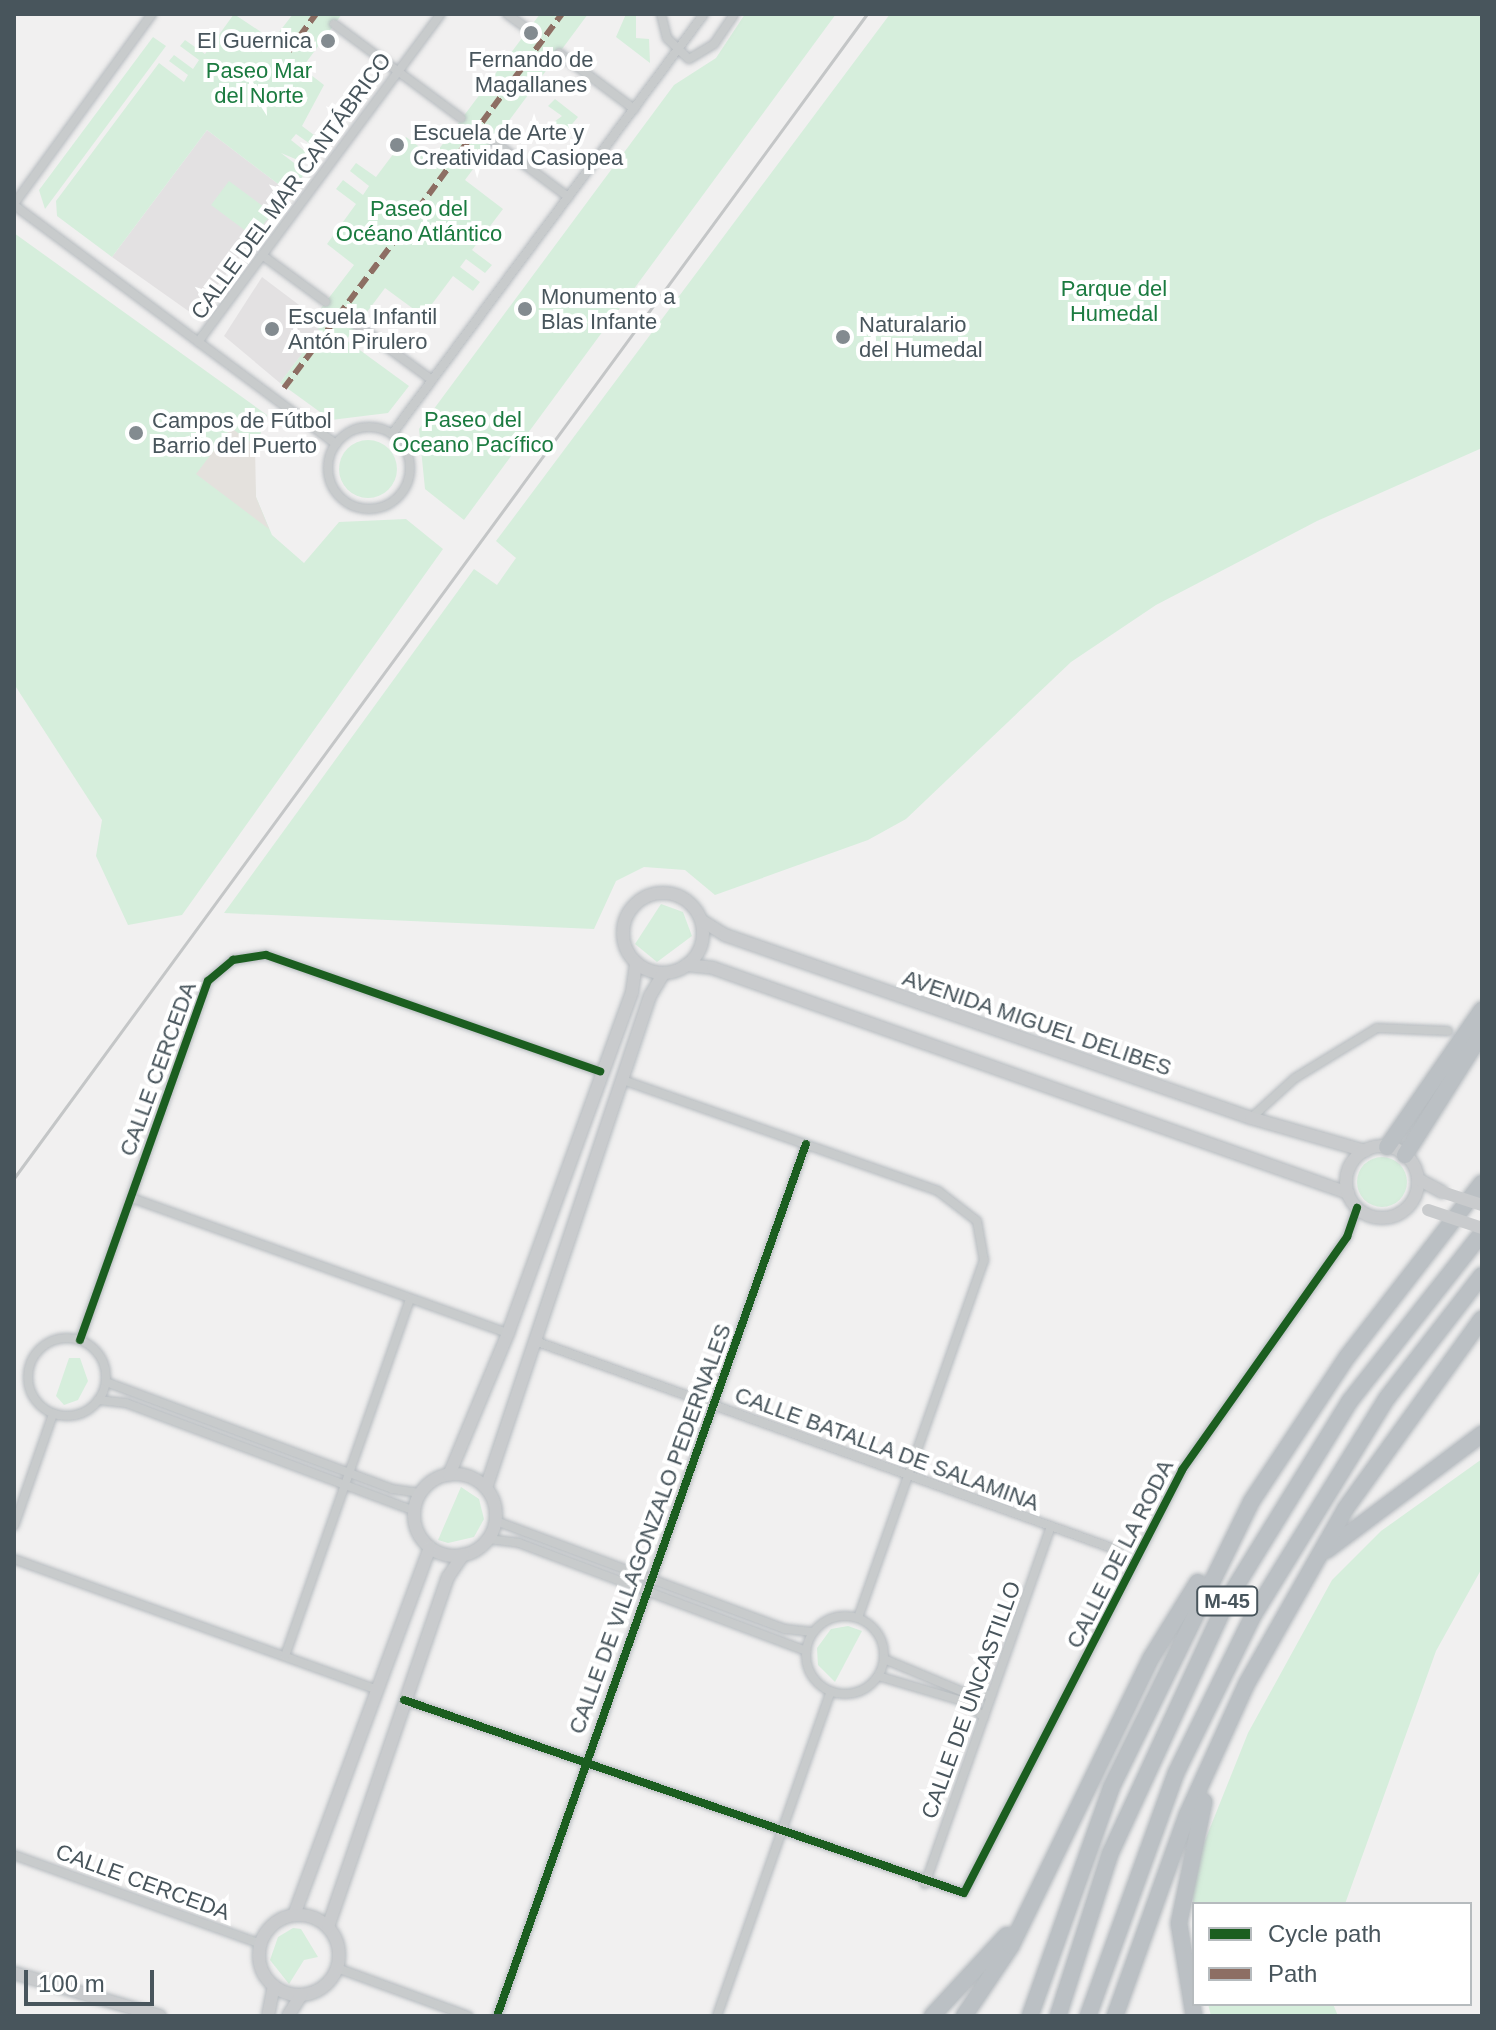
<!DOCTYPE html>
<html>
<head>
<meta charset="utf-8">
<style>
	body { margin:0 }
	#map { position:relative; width:1496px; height:2030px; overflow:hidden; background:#f1f0f0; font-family:Helvetica,sans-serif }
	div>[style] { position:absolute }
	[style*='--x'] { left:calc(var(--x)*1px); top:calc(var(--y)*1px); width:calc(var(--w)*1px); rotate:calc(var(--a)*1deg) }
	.education>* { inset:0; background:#e3e1e2 }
	.green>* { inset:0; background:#d6eedc }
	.round { border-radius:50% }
	.sand>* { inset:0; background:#e4e1dd }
	.roads { filter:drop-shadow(0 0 2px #b6bbbf) drop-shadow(0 0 2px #b6bbbf) }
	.street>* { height:8px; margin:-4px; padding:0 4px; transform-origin:4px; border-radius:4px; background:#c8cbcc }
	.street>.ring { margin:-4px; padding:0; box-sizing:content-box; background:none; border:8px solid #c8cbcc; border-radius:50% }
	.secondary>* { height:12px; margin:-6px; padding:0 6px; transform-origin:6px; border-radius:6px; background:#c9cbcd }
	.secondary>.ring { margin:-6px; padding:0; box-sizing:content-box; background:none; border:12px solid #c9cbcd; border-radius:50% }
	.highway>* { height:16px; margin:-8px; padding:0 8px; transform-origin:8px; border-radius:8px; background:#bbc0c4 }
	.rail>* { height:3px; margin:-1.5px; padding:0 1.5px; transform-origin:1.5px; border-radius:1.5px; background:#c4c6c7 }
	.secondary-bridge>* { height:12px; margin:-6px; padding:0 6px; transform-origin:6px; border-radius:6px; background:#c9cbcd }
	.quiet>* { height:6px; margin-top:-3px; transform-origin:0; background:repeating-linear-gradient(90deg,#8d6e63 0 12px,transparent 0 18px) }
	.cycleway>* { height:8px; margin:-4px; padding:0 4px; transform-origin:4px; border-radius:4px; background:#1b5e20 }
	.dots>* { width:22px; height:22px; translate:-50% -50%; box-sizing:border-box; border:4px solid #fff; border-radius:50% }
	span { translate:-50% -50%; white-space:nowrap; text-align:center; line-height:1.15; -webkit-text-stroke:8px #fff; paint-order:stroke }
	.shield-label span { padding:2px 6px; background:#fff; border:2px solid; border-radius:6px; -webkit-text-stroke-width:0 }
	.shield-label { font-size:20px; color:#48555c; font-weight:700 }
	.poi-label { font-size:22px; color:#48555c }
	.right { translate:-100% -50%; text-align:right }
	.left { translate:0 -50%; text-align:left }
	.park-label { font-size:22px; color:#1b7b40 }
	.street-label { font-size:22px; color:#48555c }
	.frame { position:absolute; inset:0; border:16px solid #48555c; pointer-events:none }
	.legend { position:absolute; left:1192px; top:1902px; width:280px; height:104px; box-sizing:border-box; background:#fff; border:2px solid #b6bbbe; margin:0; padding:10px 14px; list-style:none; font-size:24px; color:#48555c }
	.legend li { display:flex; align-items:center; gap:16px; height:40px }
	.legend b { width:40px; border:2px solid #b6bbbe }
	.scale { position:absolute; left:24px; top:1970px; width:130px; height:36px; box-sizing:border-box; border:4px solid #48555c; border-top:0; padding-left:10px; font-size:24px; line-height:28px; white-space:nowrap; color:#48555c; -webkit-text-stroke:6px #fff; paint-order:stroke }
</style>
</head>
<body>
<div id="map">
	<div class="education">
		<i style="clip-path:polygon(207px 130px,290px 193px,194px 315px,112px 257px)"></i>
		<i style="clip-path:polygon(262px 277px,315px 317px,320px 330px,280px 383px,224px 336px)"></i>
	</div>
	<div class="green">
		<i style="clip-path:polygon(234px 14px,273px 40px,293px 14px,342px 14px,302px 68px,324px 85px,302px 126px,322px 141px,316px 148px,296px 134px,291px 140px,311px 156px,305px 163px,281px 153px,306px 172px,290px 193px,207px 130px,112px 257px,57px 216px,56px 201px,159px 63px,184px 82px,188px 75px,169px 61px,174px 55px,193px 69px,199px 60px,180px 46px,185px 40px,205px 54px)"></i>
		<i style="clip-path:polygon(540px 14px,588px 14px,465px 180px,503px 209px,472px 250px,492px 265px,485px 273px,466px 259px,460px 267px,480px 282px,473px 291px,453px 276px,423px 316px,385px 288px,346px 340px,409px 386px,388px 413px,331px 420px,280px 383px,319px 331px,315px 316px,354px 265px,327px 244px,356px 204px,336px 189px,343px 180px,363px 195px,369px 186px,350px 171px,356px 163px,376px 177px,406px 137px,433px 157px)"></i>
		<i style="clip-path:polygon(626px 14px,636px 14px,636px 38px,649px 39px,650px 63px,616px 37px)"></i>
		<i style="clip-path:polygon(745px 14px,836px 14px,464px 520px,425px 489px,419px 429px,674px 85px,716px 58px)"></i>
		<i style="clip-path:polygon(890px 14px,1482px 14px,1482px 448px,1317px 521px,1156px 605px,1071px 662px,906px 819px,868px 840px,715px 895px,685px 870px,644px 867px,616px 881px,594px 929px,224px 913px,474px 569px,497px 585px,516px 558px,496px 541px)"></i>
		<i style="clip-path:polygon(153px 37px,166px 46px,45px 209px,39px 190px)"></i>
		<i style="clip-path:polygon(555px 99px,578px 117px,557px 142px,542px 131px,562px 116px,548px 106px)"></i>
		<i style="clip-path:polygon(229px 181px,272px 213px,254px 237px,211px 205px)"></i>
		<i style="clip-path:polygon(14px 233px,267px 415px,253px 456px,256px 497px,272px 535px,304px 563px,339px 522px,406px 519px,443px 549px,182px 915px,128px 925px,96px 856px,102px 820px,14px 684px)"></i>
		<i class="round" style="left:339px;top:440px;width:58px;height:58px"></i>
		<i style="clip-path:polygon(661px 904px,683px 912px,692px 936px,657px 962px,635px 944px)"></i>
		<i class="round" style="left:1357px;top:1157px;width:50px;height:50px"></i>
		<i style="clip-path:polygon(69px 1358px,80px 1358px,88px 1381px,78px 1400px,64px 1405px,56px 1396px)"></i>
		<i style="clip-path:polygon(1482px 1459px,1482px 1568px,1436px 1651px,1345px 1904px,1194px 1904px,1194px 1955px,1192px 1873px,1248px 1733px,1332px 1580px,1381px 1531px)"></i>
		<i style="clip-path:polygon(461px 1487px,479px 1499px,484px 1519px,474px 1537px,448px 1543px,438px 1540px)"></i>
		<i style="clip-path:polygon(848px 1626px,862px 1631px,835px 1682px,818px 1665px,817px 1648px,831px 1629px)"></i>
		<i style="clip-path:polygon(293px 1928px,301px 1929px,318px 1957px,304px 1960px,289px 1984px,270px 1960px,278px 1937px)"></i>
		<i style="clip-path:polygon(1208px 2004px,1333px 2004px,1338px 2016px,1211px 2016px)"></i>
	</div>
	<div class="sand">
		<i style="clip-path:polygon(231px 428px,255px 445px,256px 497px,269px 529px,196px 474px)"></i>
	</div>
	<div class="roads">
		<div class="street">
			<i style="--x:507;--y:14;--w:26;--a:36"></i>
			<i style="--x:661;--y:14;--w:25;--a:76"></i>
			<i style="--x:667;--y:38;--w:30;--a:44"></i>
			<i style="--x:689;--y:59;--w:29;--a:-31"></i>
			<i style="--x:714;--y:44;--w:36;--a:-56"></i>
			<i style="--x:334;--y:24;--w:158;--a:36.5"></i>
			<i style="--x:559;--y:53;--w:94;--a:36.7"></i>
			<i style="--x:493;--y:141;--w:94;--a:36.7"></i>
			<i style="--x:14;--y:204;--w:235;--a:-54"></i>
			<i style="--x:14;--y:205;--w:401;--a:36.6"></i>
			<i style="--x:262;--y:255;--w:79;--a:36.3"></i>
			<i style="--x:357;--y:325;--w:93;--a:36.3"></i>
			<i style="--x:198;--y:342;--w:408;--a:-53.5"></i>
			<i class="ring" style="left:328px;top:427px;width:74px;height:74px"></i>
			<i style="--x:392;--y:434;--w:523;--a:-53.39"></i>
			<i style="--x:623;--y:1080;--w:334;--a:19.4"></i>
			<i style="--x:938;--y:1191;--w:49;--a:37.6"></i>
			<i style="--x:977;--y:1221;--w:40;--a:80"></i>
			<i style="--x:984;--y:1260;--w:379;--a:109.4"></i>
			<i style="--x:1251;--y:1118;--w:59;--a:-42.3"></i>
			<i style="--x:1295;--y:1078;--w:96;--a:-31.4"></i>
			<i style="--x:1377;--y:1028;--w:71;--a:2.4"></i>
			<i style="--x:132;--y:1198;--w:400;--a:19.8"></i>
			<i class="ring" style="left:28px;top:1338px;width:70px;height:70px"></i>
			<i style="--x:80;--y:1340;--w:381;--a:-70.4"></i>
			<i style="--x:208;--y:981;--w:33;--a:-40"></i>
			<i style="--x:233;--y:960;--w:33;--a:-9"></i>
			<i style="--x:266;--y:955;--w:354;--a:19.2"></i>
			<i style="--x:535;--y:1341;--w:640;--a:19.74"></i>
			<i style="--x:106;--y:1382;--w:305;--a:20.5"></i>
			<i style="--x:392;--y:1489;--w:30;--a:8"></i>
			<i style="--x:98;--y:1400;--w:28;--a:6"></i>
			<i style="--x:126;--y:1403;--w:309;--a:20.5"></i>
			<i style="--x:496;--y:1521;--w:309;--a:20.5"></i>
			<i style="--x:785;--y:1629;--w:28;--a:6"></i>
			<i style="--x:14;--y:1526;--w:119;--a:-70.8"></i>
			<i style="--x:488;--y:1539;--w:31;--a:7"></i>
			<i style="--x:519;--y:1543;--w:307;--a:20.6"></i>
			<i style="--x:14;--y:1559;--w:387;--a:19.8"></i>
			<i class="ring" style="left:806px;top:1616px;width:70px;height:70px"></i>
			<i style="--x:285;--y:1656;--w:378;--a:-70.7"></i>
			<i style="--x:884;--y:1659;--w:96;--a:22.6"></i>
			<i style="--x:973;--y:1696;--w:19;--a:-6"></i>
			<i style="--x:878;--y:1676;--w:95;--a:16.5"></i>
			<i style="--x:969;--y:1703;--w:21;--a:45"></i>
			<i style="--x:404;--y:1700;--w:592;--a:19.02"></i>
			<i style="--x:964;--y:1893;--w:476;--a:-62.7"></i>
			<i style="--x:1182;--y:1470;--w:286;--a:-54.7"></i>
			<i style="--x:1347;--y:1237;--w:31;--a:-71"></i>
			<i style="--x:14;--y:1855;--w:263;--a:19.8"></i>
			<i style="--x:925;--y:1884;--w:379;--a:-70.6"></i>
			<i style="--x:337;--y:1968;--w:140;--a:20.1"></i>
			<i style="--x:497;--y:2016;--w:925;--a:-70.49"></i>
			<i style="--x:717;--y:2016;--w:344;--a:-70.7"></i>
		</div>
		<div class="secondary">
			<i class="ring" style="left:623px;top:893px;width:68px;height:68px"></i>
			<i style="--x:701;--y:920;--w:28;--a:32"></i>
			<i style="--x:725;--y:935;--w:557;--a:19.18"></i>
			<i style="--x:1251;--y:1118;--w:119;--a:16.1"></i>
			<i style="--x:686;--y:965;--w:27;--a:6"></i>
			<i style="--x:713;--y:968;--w:674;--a:19.51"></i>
			<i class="ring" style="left:1346px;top:1146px;width:60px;height:60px"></i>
			<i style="--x:1418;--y:1179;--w:27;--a:28"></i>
			<i class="ring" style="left:414px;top:1474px;width:70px;height:70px"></i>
			<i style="--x:449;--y:1475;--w:154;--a:-67.4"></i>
			<i style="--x:508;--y:1333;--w:363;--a:-70"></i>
			<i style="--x:632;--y:992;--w:30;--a:-82"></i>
			<i style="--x:486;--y:1488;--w:519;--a:-71.57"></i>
			<i style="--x:650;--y:996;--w:27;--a:-59"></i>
			<i style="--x:294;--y:1915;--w:392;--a:-69.7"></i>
			<i class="ring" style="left:259px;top:1915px;width:68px;height:68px"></i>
			<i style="--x:328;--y:1927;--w:370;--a:-71.1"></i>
			<i style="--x:448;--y:1577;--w:27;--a:-56"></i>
			<i style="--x:14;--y:1973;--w:152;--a:16.4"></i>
			<i style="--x:268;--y:2016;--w:31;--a:-79"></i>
			<i style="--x:288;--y:2016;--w:25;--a:-58"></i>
		</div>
		<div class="highway">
			<i style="--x:1387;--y:1147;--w:167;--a:-55.3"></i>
			<i style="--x:1405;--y:1155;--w:144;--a:-57.7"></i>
			<i style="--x:1327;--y:1550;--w:194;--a:-36.8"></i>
			<i style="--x:932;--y:2016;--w:110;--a:-47.2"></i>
			<i style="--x:964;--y:2016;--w:84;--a:-56.1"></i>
			<i style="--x:1011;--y:1946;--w:320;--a:-64.1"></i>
			<i style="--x:1151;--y:1658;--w:89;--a:-58.3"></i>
			<i style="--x:1030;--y:2016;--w:242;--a:-70.4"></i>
			<i style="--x:1111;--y:1788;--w:318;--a:-63.9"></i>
			<i style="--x:1251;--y:1502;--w:174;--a:-56.5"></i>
			<i style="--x:1347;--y:1357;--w:220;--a:-52.2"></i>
			<i style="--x:1058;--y:2016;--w:170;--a:-72.2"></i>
			<i style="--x:1110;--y:1854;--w:281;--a:-65.2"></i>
			<i style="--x:1228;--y:1599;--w:231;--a:-58.4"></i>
			<i style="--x:1349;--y:1402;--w:215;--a:-51.8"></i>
			<i style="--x:1088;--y:2016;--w:258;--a:-70.1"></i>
			<i style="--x:1176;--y:1773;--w:177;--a:-63.9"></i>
			<i style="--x:1254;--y:1614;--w:254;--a:-58.4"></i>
			<i style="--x:1387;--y:1398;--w:155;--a:-52.3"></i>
			<i style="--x:1115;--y:2016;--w:214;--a:-70.3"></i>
			<i style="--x:1187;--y:1815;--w:145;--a:-65.6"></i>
			<i style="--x:1247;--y:1683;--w:201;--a:-60.5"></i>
			<i style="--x:1346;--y:1508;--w:233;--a:-54.3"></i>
			<i style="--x:1194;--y:2016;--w:94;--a:-99.2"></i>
			<i style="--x:1179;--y:1923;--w:124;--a:-78.3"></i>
		</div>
	</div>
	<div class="rail">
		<i style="--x:14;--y:1178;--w:1443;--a:-53.77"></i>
	</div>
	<div class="secondary-bridge">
		<i style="--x:1442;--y:1192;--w:42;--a:18"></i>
		<i style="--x:1428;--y:1210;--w:57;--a:18.4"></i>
	</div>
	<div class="quiet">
		<i style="--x:289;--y:51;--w:46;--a:-53.9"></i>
		<i style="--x:418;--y:209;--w:242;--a:-53.6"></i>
		<i style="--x:284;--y:388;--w:190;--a:-53.1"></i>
	</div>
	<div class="cycleway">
		<i style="--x:80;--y:1340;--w:381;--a:-70.4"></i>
		<i style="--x:208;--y:981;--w:33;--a:-40"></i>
		<i style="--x:233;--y:960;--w:33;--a:-9"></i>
		<i style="--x:266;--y:955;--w:354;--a:19.2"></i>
		<i style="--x:404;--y:1700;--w:592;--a:19.02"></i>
		<i style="--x:964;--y:1893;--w:476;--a:-62.7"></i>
		<i style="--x:1182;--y:1470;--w:286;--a:-54.7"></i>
		<i style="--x:1347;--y:1237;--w:31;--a:-71"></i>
		<i style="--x:497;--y:2016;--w:925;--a:-70.49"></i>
	</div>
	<div class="dots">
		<i style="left:531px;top:33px;background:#838b90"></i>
		<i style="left:328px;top:41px;background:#838b90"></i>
		<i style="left:397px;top:145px;background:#838b90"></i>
		<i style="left:525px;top:309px;background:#838b90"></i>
		<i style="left:272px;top:329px;background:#838b90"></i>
		<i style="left:843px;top:337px;background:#838b90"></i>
		<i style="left:136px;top:433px;background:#838b90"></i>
	</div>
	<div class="shield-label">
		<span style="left:1227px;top:1601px">M-45</span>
	</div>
	<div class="poi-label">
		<span class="right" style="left:312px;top:41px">El Guernica</span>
		<span style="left:531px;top:72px">Fernando de<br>Magallanes</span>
		<span class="left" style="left:413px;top:145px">Escuela de Arte y<br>Creatividad Casiopea</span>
		<span class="left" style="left:541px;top:309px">Monumento a<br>Blas Infante</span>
		<span class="left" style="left:288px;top:329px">Escuela Infantil<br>Antón Pirulero</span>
		<span class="left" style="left:859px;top:337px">Naturalario<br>del Humedal</span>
		<span class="left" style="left:152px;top:433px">Campos de Fútbol<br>Barrio del Puerto</span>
	</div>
	<div class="park-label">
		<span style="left:259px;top:83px">Paseo Mar<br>del Norte</span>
		<span style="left:419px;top:221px">Paseo del<br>Océano Atlántico</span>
		<span style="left:1114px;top:301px">Parque del<br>Humedal</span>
		<span style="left:473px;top:432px">Paseo del<br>Oceano Pacífico</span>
	</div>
	<div class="street-label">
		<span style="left:291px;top:186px;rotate:-54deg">CALLE DEL MAR CANTÁBRICO</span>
		<span style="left:1037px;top:1023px;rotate:19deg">AVENIDA MIGUEL DELIBES</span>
		<span style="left:158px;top:1069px;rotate:-70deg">CALLE CERCEDA</span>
		<span style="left:887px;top:1449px;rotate:20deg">CALLE BATALLA DE SALAMINA</span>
		<span style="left:650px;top:1529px;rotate:-70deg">CALLE DE VILLAGONZALO PEDERNALES</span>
		<span style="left:1120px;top:1554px;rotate:-63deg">CALLE DE LA RODA</span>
		<span style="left:971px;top:1700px;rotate:-70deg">CALLE DE UNCASTILLO</span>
		<span style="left:143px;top:1882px;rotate:20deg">CALLE CERCEDA</span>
	</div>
	<div class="frame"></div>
	<ul class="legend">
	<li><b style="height:10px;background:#1b5e20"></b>Cycle path</li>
	<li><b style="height:10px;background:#8d6e63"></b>Path</li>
	</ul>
	<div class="scale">100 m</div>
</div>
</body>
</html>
